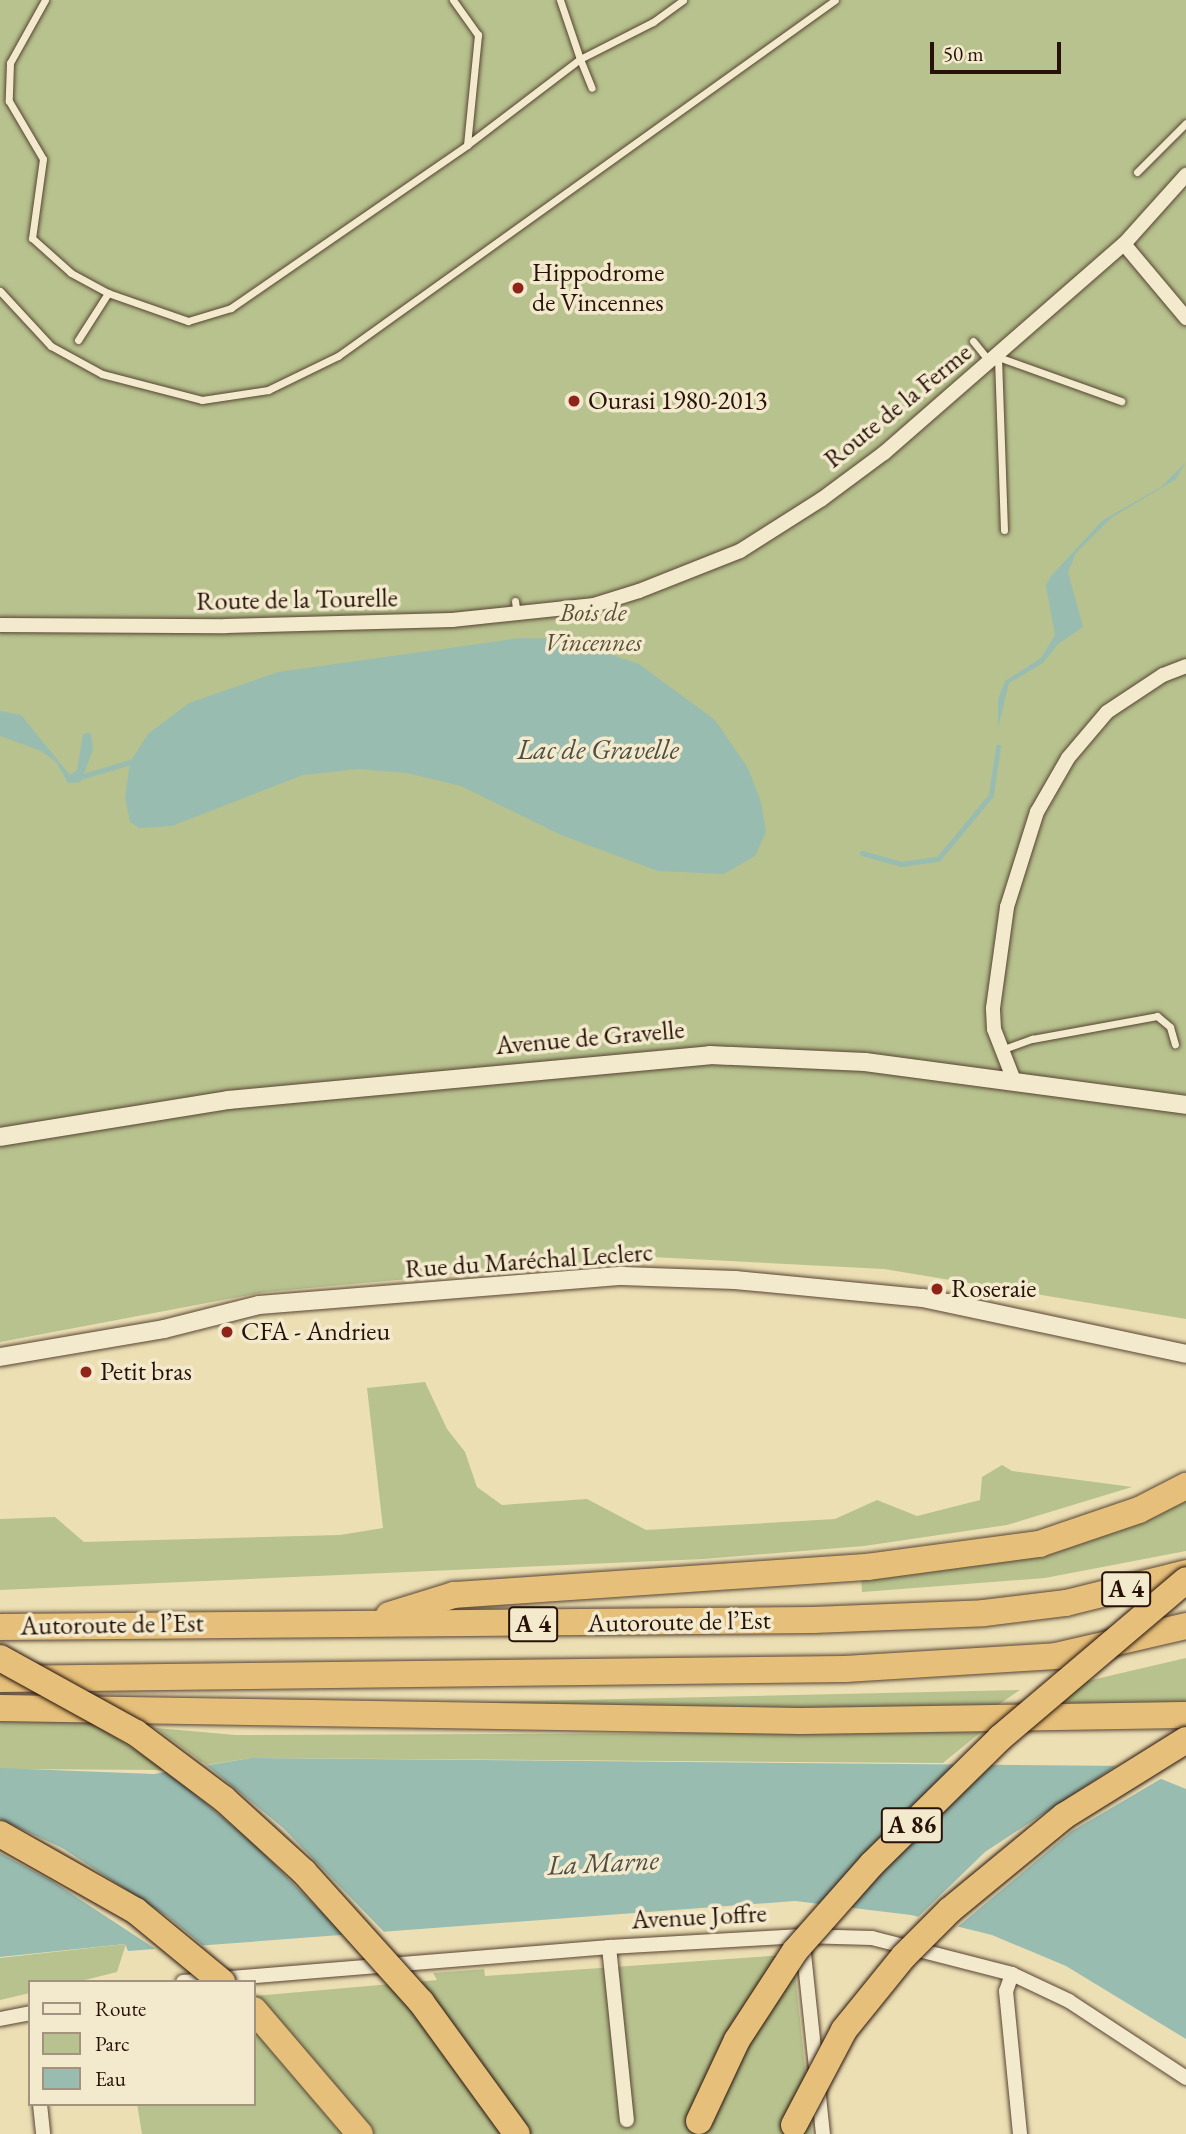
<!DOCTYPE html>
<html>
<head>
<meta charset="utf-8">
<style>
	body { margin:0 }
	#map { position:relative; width:1186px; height:2134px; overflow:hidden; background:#ecdfb4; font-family:"EB Garamond",serif }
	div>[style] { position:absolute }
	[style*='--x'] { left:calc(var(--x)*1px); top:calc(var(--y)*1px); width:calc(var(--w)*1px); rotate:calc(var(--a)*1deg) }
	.green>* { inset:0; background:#b7c28e }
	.water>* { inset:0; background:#99bcb0 }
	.pier>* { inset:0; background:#ecdfb4 }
	.stream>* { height:5px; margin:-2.5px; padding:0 2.5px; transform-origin:2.5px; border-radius:2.5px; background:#99bcb0 }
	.roads { filter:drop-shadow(0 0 2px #584433) drop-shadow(0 0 2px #584433) }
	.service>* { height:7px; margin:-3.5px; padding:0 3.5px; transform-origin:3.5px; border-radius:3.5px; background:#f3eace }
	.minor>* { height:14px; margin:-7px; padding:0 7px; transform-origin:7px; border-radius:7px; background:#f3eace }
	.tertiary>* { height:18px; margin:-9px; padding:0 9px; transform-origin:9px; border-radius:9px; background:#f3eace }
	.motorway>* { height:26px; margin:-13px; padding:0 13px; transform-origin:13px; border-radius:13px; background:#e6c07a }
	.bridges { filter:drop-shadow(0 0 2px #271108) drop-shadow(0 0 2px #271108) }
	.motorway-bridge>* { height:26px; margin:-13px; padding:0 13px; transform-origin:13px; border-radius:13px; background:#e6c07a }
	.dots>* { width:19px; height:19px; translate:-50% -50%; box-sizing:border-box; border:4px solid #f3eace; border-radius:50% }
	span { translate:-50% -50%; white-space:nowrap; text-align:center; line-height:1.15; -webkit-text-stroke:7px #f3eace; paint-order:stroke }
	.shield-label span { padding:2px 5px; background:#f3eace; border:2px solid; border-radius:5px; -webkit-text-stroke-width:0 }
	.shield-label { font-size:24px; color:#271108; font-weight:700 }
	.poi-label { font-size:26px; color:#271108 }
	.left { translate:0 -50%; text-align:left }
	.street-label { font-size:26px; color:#271108 }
	.park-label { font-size:26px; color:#594f37; font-style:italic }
	.water-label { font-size:28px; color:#4f4d43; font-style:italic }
	.legend { position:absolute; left:28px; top:1980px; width:228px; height:126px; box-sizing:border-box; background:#f3eace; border:2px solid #a1937f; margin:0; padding:9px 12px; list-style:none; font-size:21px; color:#271108 }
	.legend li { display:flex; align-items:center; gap:14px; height:35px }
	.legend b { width:35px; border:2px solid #a1937f }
	.scale { position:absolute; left:930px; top:42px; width:131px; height:32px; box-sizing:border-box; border:4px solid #271108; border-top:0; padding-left:9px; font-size:21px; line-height:24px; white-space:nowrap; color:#271108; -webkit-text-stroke:5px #f3eace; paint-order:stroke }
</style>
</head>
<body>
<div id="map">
	<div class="green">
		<i style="clip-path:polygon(0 0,1186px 0,1186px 1319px,884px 1269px,652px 1257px,265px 1292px,0 1342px)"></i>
		<i style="clip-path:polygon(425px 1382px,447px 1429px,465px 1452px,477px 1487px,502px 1505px,587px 1499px,646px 1530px,835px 1519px,877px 1500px,917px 1516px,980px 1500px,982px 1477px,1002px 1465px,1012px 1471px,1132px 1487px,1007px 1525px,864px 1546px,703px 1559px,0 1590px,0 1519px,55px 1517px,84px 1542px,340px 1535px,383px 1528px,367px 1388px)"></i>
		<i style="clip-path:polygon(1186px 1498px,1186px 1551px,1045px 1578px,862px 1592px,861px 1576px)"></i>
		<i style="clip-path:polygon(1186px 1658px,1186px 1702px,1054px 1707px,1083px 1682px)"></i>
		<i style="clip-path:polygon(1020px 1690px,995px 1707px,396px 1710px,402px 1704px)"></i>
		<i style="clip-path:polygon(0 1716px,83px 1717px,166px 1770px,0 1769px)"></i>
		<i style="clip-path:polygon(156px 1728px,236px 1735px,981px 1732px,943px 1763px,251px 1758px,206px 1765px)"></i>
		<i style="clip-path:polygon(126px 1944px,117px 1972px,77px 1982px,30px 1982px,30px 1993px,0 2000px,0 1958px)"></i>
		<i style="clip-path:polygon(785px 1955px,794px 1963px,812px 2134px,142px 2134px,137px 2104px,254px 2104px,254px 1996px,437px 1980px,433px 1973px,484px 1969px,485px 1976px)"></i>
	</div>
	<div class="water">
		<i style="clip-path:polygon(1186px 462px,1176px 479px,1111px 518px,1076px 553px,1068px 572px,1083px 627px,1058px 644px,1043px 663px,1009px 683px,998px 728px,998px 699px,1005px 681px,1041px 658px,1055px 635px,1046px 586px,1050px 577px,1103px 520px,1161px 487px)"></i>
		<i style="clip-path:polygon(520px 638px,564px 639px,639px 664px,715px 720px,748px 768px,761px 802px,766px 832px,755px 856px,724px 874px,658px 871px,561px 835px,461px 786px,407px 773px,358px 769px,303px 775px,172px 826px,139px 828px,130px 822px,125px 798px,130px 762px,148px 734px,189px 703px,278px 672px)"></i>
		<i style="clip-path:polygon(0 711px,21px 715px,70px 775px,77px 770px,83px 734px,91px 733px,93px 749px,81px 782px,68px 783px,56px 762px,41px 751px,0 736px)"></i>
		<i style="clip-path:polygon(251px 1758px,1129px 1766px,1186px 1789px,1186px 2039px,1066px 1966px,992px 1935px,911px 1915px,795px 1901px,128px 1951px,125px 1944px,0 1957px,0 1768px,154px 1774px)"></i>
	</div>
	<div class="pier">
		<i style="clip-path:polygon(203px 1762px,283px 1828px,386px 1934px,346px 1937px,254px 1844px,165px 1769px)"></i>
		<i style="clip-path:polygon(1122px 1762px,1164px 1777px,1072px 1831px,955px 1929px,916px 1919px,985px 1852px)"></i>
		<i style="clip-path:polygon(0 1819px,62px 1848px,167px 1916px,206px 1948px,160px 1952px,52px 1881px,0 1853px)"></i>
	</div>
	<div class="stream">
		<i style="--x:80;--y:777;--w:52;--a:-16.7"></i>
		<i style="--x:862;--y:853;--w:41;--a:15.8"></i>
		<i style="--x:901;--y:864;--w:37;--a:-8"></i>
		<i style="--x:938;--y:859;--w:83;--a:-50.4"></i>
		<i style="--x:991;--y:795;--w:49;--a:-81.7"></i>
	</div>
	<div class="roads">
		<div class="service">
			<i style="--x:45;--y:0;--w:72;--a:119.1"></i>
			<i style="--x:10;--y:63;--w:38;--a:92"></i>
			<i style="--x:9;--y:101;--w:67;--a:59.6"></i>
			<i style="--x:43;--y:159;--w:80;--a:97.9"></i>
			<i style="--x:32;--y:238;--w:52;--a:41.9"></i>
			<i style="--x:71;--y:273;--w:42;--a:28.4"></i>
			<i style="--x:108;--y:293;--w:85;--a:19.3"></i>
			<i style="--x:188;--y:321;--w:45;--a:-16.8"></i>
			<i style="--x:231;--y:308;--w:287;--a:-34.6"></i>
			<i style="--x:467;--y:145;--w:111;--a:-84.3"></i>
			<i style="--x:478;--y:35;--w:43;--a:-125.5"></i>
			<i style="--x:560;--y:0;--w:62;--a:71.3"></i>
			<i style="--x:580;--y:59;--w:82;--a:-26.9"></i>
			<i style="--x:653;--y:22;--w:37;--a:-36"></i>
			<i style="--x:467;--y:145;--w:142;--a:-37.3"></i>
			<i style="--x:580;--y:59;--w:31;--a:68"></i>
			<i style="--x:1137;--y:172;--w:69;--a:-45"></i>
			<i style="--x:0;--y:291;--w:75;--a:47.2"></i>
			<i style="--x:51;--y:346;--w:58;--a:28.8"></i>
			<i style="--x:102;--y:374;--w:103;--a:14.6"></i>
			<i style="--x:202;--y:400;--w:67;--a:-8.6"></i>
			<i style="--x:268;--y:390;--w:78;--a:-25.9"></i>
			<i style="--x:338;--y:356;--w:611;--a:-35.61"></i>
			<i style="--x:78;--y:340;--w:56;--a:-57.4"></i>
			<i style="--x:973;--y:341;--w:27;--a:51"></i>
			<i style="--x:1004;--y:530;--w:173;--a:-92"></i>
			<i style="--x:998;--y:357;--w:131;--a:19.7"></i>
			<i style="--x:515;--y:601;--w:14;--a:82"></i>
			<i style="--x:1001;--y:1050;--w:33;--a:-20"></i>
			<i style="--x:1032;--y:1039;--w:127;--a:-10.4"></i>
			<i style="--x:1157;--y:1016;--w:17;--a:40"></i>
			<i style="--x:1170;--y:1027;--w:18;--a:74"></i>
		</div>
		<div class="minor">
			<i style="--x:1124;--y:244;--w:97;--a:50"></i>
			<i style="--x:0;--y:625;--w:226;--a:0.3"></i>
			<i style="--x:226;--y:626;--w:226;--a:-1.5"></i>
			<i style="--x:452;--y:620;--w:143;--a:-6"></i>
			<i style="--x:594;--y:605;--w:47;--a:-17.3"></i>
			<i style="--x:639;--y:591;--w:109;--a:-21.6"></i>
			<i style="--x:740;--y:551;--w:97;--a:-32.4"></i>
			<i style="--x:822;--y:499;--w:77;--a:-36.6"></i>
			<i style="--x:884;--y:453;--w:318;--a:-41.1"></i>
			<i style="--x:1124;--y:244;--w:93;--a:-48.1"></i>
			<i style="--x:1015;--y:1083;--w:58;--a:-111.3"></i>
			<i style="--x:994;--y:1029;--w:21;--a:-93"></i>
			<i style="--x:993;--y:1008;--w:102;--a:-82.1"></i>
			<i style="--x:1007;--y:907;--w:100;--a:-72.5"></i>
			<i style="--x:1037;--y:812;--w:62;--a:-60.1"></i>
			<i style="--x:1068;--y:758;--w:60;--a:-49.7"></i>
			<i style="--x:1107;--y:712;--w:67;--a:-33.5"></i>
			<i style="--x:1163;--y:675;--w:25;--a:-21"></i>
			<i style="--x:803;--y:1944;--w:191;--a:84"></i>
			<i style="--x:609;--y:1947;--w:174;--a:84.1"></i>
			<i style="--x:1012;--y:1974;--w:18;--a:109"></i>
			<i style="--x:1006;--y:1991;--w:144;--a:84.4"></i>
			<i style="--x:183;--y:1982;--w:427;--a:-4.7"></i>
			<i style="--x:609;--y:1947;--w:193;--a:-3.3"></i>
			<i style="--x:802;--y:1936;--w:70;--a:1.6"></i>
			<i style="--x:872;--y:1938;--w:145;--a:14.4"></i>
			<i style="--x:1012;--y:1974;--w:63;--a:25.3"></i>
			<i style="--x:1069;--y:2001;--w:140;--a:33.3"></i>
			<i style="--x:0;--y:2019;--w:31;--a:-11"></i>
			<i style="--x:40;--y:2104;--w:30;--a:84"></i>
		</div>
		<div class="tertiary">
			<i style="--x:0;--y:1137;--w:231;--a:-9.2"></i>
			<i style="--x:228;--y:1100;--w:484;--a:-5.3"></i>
			<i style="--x:710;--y:1055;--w:155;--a:2.6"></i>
			<i style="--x:865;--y:1062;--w:324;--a:7.6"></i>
			<i style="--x:0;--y:1357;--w:166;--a:-9.7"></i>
			<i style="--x:164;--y:1329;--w:98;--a:-14.2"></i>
			<i style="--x:259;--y:1305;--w:364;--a:-4.6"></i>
			<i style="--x:622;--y:1276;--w:113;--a:2"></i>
			<i style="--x:735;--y:1280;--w:189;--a:5.5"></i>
			<i style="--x:923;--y:1298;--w:269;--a:12"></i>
		</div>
		<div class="motorway">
			<i style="--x:389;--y:1615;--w:68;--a:-17.1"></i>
			<i style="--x:454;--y:1595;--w:414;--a:-3.9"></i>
			<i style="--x:867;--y:1567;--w:174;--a:-7.6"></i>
			<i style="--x:1039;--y:1544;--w:106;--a:-18.8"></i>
			<i style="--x:1139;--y:1510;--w:53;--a:-27.1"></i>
			<i style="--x:0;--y:1627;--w:813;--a:-0.49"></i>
			<i style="--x:813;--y:1620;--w:171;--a:-2.3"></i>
			<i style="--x:984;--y:1613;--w:83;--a:-7"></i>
			<i style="--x:1066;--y:1603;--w:124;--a:-14"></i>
			<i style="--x:0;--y:1679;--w:845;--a:-0.68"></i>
			<i style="--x:845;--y:1669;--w:211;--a:-3.5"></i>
			<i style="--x:1056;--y:1656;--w:133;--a:-13"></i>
			<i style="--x:0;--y:1708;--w:800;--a:0.93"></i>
			<i style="--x:800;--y:1721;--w:386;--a:-0.9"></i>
			<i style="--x:254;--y:2010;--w:163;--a:49.5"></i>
		</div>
	</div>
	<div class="bridges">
		<div class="motorway-bridge">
			<i style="--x:0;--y:1658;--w:155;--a:28.9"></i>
			<i style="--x:136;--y:1733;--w:110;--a:36.9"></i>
			<i style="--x:224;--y:1799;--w:108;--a:42.4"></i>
			<i style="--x:304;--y:1872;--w:175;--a:48"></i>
			<i style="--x:421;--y:2002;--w:163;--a:54"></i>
			<i style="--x:0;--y:1834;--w:156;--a:29.5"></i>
			<i style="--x:136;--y:1911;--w:112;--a:39.5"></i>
			<i style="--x:699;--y:2121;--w:89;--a:-64.9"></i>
			<i style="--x:737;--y:2040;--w:106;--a:-56.9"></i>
			<i style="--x:795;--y:1951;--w:116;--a:-48.5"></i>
			<i style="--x:872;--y:1864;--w:180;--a:-44.5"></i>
			<i style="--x:1000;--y:1738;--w:244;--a:-40.3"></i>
			<i style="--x:794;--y:2125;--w:107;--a:-62.2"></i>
			<i style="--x:844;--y:2030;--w:95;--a:-51"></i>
			<i style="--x:904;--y:1956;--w:65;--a:-45"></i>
			<i style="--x:950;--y:1910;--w:148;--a:-39.5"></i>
			<i style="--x:1064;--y:1816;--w:144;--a:-31.9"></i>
		</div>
	</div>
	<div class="dots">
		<i style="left:518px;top:288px;background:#8f2418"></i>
		<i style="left:574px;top:401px;background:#8f2418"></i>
		<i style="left:937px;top:1289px;background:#8f2418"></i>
		<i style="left:227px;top:1332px;background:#8f2418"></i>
		<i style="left:86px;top:1372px;background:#8f2418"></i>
	</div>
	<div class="shield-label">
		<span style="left:1126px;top:1589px">A 4</span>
		<span style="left:533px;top:1624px">A 4</span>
		<span style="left:912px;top:1825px">A 86</span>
	</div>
	<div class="poi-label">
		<span class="left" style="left:532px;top:288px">Hippodrome<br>de Vincennes</span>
		<span class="left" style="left:588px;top:401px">Ourasi 1980-2013</span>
		<span class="left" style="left:951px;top:1289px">Roseraie</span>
		<span class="left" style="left:241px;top:1332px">CFA - Andrieu</span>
		<span class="left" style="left:100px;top:1372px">Petit bras</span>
	</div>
	<div class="street-label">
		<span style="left:898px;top:406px;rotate:-39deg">Route de la Ferme</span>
		<span style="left:297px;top:600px;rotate:-1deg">Route de la Tourelle</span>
		<span style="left:590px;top:1038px;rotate:-5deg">Avenue de Gravelle</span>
		<span style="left:529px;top:1261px;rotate:-4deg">Rue du Maréchal Leclerc</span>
		<span style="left:679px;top:1622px;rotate:-1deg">Autoroute de l’Est</span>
		<span style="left:112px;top:1625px;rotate:-1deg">Autoroute de l’Est</span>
		<span style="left:699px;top:1917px;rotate:-3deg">Avenue Joffre</span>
	</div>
	<div class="park-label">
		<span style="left:593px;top:628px">Bois de<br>Vincennes</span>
	</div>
	<div class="water-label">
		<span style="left:598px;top:749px">Lac de Gravelle</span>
		<span style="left:603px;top:1862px;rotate:-3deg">La Marne</span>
	</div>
	<ul class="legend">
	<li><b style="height:9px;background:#f3eace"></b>Route</li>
	<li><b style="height:19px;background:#b7c28e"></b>Parc</li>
	<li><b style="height:19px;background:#99bcb0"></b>Eau</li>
	</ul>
	<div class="scale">50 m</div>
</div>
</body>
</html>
